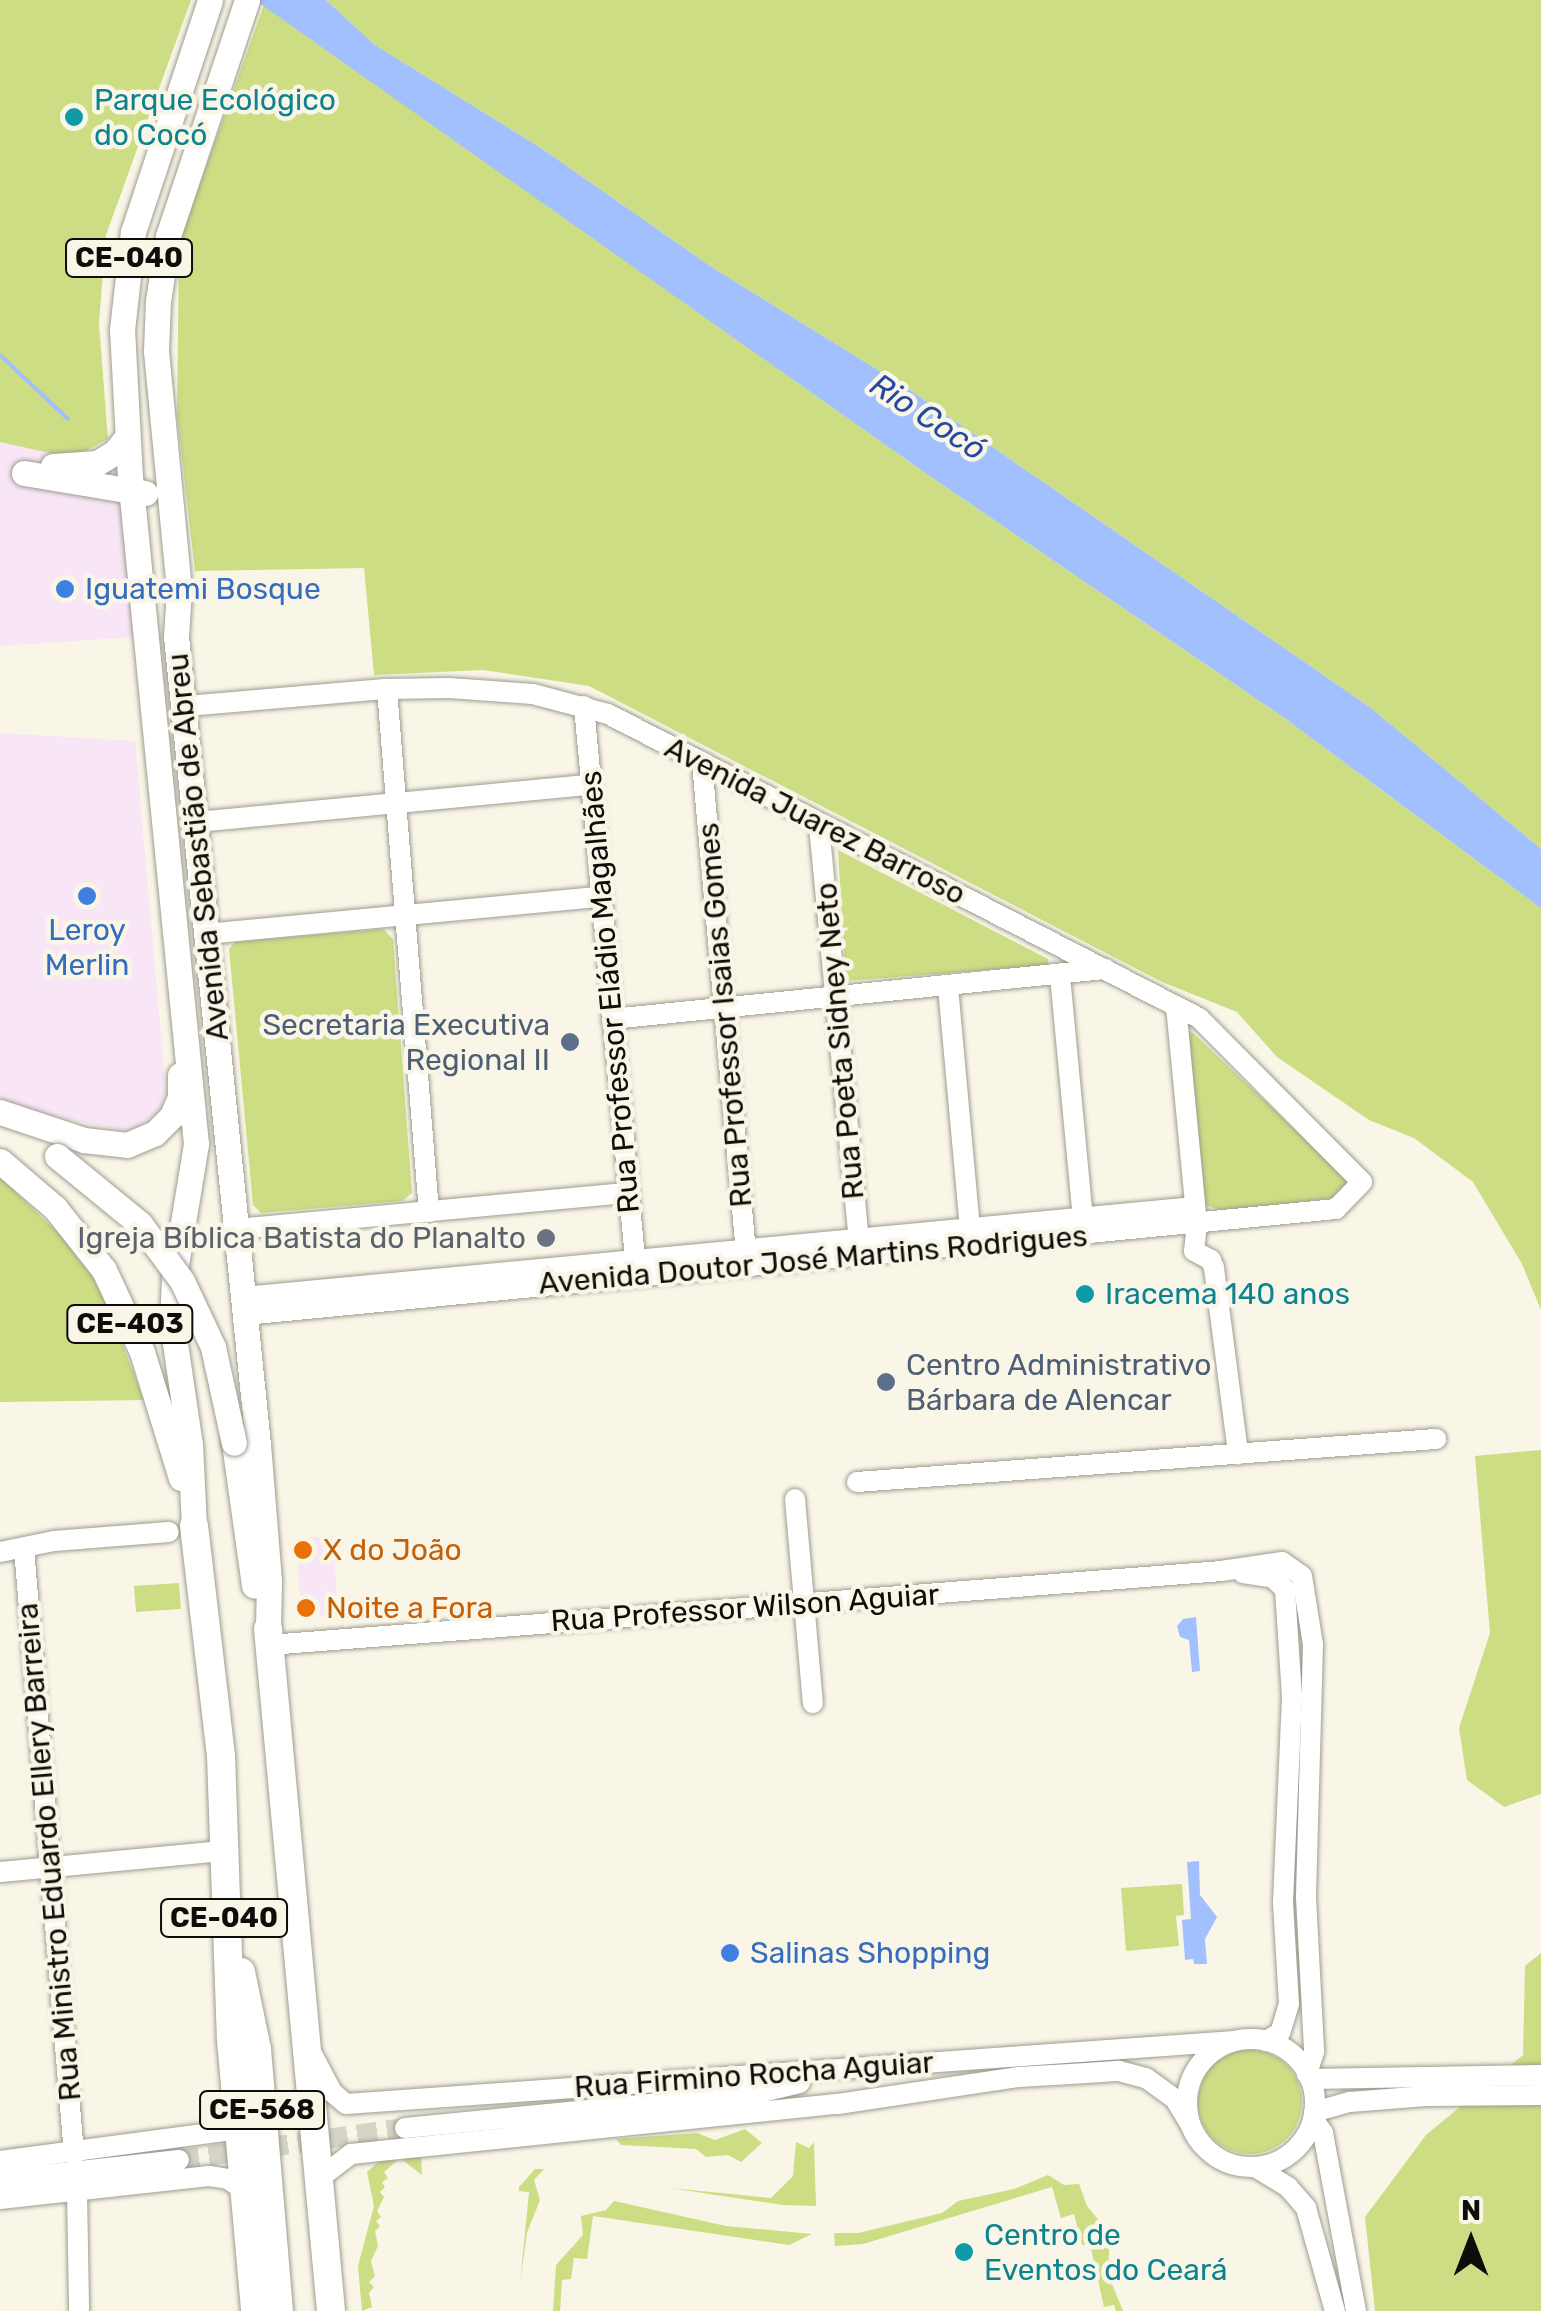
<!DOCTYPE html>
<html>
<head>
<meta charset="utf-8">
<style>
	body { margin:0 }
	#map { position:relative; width:1541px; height:2311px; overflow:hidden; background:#f9f6e8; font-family:Rubik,sans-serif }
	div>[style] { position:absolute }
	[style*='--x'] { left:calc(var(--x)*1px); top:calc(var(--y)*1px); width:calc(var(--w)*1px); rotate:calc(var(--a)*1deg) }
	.commercial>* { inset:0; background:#f8e5f6 }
	.green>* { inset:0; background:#ccdd84 }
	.round { border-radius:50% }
	.water>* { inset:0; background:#a1c0fd }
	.stream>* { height:4px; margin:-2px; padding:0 2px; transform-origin:2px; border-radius:2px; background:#a1c0fd }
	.minor-tunnel>* { height:20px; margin-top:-10px; transform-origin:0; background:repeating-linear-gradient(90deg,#d6d3c7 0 20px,transparent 0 30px) }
	.roads { filter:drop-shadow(0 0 2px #9e9c8f) drop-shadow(0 0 2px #9e9c8f) }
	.minor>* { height:20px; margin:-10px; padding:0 10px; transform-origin:10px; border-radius:10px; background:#fff }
	.minor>.ring { margin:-10px; padding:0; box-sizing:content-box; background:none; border:20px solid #fff; border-radius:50% }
	.major>* { height:25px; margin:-12.5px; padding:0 12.5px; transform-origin:12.5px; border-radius:12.5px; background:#fff }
	.highway>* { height:28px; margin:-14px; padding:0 14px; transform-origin:14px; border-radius:14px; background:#fff }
	.bridges { filter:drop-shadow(0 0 2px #9e9c8f) drop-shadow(0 0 2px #9e9c8f) }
	.major-bridge>* { height:25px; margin:-12.5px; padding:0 12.5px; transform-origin:12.5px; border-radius:12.5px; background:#fff }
	.dots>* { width:28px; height:28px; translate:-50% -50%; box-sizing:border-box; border:5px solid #f9f6e8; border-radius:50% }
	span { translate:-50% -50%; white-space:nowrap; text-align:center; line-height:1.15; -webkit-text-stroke:9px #f9f6e8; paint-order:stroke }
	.shield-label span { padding:2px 8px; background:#f9f6e8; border:2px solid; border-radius:8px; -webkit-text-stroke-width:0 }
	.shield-label { font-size:28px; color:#0e0d09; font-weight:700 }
	.culture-label { font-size:30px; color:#0d838f }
	.left { translate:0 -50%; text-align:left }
	.shop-label { font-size:30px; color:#366cbe }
	.street-label { font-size:30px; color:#0e0d09 }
	.service-label { font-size:30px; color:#4e5e75 }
	.right { translate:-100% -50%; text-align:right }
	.worship-label { font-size:30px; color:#5b616d }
	.food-label { font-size:30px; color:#c56008 }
	.water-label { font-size:32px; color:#24499f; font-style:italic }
	.north { position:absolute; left:1421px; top:2191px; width:100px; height:100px; -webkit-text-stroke:8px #f9f6e8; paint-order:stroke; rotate:0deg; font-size:28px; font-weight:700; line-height:40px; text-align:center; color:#0e0d09 }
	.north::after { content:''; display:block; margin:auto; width:35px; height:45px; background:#0e0d09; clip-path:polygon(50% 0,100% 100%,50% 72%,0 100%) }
</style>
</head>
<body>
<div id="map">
	<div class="commercial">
		<i style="clip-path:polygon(0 442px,126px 471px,134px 637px,0 646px)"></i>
		<i style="clip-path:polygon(0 733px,135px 741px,166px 1092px,159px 1113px,128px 1132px,38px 1113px,0 1099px)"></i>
		<i style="clip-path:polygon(333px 1536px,338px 1614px,301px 1616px,296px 1538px)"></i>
	</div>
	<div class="green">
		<i style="clip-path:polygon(0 0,191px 0,106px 235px,99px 323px,108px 439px,72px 458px,0 442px)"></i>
		<i style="clip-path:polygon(326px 0,1541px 0,1541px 849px,1371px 708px,907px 388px,713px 268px,541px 148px,375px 45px)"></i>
		<i style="clip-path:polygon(264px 5px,931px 477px,1283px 717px,1541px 908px,1541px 1310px,1522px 1264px,1473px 1182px,1414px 1138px,1369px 1120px,1277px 1057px,1237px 1012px,1162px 982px,589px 686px,483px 670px,374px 675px,364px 568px,195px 571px,177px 414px,179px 242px)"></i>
		<i style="clip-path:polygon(838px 850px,1048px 959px,1048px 965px,846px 981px)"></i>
		<i style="clip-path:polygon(383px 929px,393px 939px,412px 1193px,402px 1201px,261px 1213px,253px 1205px,229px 949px,235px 942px)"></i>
		<i style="clip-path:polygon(1192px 1032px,1347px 1179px,1349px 1185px,1340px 1197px,1227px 1213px,1205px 1205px,1187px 1035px)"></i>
		<i style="clip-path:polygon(0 1177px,78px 1252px,104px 1297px,144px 1400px,0 1402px)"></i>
		<i style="clip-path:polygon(1541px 1450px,1541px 1794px,1504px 1807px,1467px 1780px,1459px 1728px,1490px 1633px,1475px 1456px)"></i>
		<i style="clip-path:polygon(179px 1583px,181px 1609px,136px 1612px,134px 1586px)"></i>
		<i style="clip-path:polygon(1182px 1884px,1184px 1915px,1176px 1916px,1179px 1946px,1126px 1951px,1121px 1888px)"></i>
		<i style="clip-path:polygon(1541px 1953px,1541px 2311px,1375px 2311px,1365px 2217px,1426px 2135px,1523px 2055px,1525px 1966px)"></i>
		<i class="round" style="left:1198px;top:2050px;width:104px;height:104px"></i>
		<i style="clip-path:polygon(745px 2129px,762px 2143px,741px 2162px,728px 2155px,706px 2157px,696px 2149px,621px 2145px,616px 2139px,697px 2133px,715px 2140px)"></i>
		<i style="clip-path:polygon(796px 2142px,809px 2148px,814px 2142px,816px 2206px,783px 2205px,670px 2188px,771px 2198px,793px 2176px)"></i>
		<i style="clip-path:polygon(421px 2152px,422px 2175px,400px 2158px,384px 2172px,388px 2178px,382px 2182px,385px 2187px,380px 2192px,384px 2197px,377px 2211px,381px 2217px,376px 2221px,380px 2226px,375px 2231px,378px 2246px,371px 2261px,375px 2276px,369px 2282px,374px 2287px,369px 2293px,372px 2307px,362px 2311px,358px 2266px,374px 2206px,367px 2172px,386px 2155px)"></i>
		<i style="clip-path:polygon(535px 2169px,544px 2169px,534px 2180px,540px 2200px,527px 2233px,520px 2283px,529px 2192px,519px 2191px,519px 2187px)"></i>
		<i style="clip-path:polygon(1048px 2175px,1064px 2185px,1079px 2184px,1087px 2206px,1110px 2234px,1108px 2274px,1123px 2311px,1116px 2311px,1114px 2305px,1104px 2307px,1090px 2244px,1082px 2245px,1074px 2214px,1061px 2218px,1052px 2187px,863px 2244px,835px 2246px,834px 2233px,858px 2233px,942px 2213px,958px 2201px,1014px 2189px)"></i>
		<i style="clip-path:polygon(614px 2201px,726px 2226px,812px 2234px,789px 2245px,593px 2216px,587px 2259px,574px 2258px,571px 2279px,562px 2280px,560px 2311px,553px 2311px,556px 2265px,583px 2235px,581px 2216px,606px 2210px)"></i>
	</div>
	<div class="water">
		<i style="clip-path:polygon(255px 0,326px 0,375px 45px,541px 148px,713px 268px,907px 388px,1371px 708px,1541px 849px,1541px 908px,1283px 717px,931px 477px)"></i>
		<i style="clip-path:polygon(1196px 1617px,1200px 1671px,1192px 1672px,1189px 1640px,1180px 1637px,1177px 1626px,1183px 1619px)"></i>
		<i style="clip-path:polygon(1199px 1861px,1200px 1895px,1217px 1917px,1205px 1939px,1207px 1964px,1194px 1964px,1193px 1959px,1185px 1960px,1182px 1920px,1191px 1919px,1187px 1862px)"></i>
	</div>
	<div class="stream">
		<i style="--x:0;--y:355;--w:93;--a:43.3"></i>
	</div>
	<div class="minor-tunnel">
		<i style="--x:179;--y:2160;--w:228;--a:-8.1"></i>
	</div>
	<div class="roads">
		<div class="minor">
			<i style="--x:387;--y:689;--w:525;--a:85.41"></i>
			<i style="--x:187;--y:706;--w:201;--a:-4.9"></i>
			<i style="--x:387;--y:689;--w:62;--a:-0.9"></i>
			<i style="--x:449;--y:688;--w:84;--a:4.1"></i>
			<i style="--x:533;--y:694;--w:78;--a:14.9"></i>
			<i style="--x:608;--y:714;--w:665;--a:27.22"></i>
			<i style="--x:1199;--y:1018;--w:231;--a:45.2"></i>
			<i style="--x:1362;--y:1182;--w:37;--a:134"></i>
			<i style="--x:1336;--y:1209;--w:1096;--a:174.45"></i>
			<i style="--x:584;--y:706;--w:566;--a:84.73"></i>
			<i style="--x:702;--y:763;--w:503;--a:84.87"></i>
			<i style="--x:196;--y:822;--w:396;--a:-5.4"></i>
			<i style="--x:819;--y:826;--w:428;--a:84.5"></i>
			<i style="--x:205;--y:934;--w:397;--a:-5.4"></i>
			<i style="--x:1060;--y:976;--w:253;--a:84.6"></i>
			<i style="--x:948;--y:987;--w:253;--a:84.8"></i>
			<i style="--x:1176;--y:1006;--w:218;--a:84.5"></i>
			<i style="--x:1197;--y:1223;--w:28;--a:96"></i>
			<i style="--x:1194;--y:1251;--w:19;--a:28"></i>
			<i style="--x:1211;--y:1260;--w:9;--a:69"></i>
			<i style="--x:1214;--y:1268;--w:188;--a:82.6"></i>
			<i style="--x:612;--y:1019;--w:496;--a:-5.8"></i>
			<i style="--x:237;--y:1229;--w:393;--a:-5.3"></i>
			<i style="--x:244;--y:1297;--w:955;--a:-5.41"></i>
			<i style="--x:857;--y:1482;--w:581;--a:-4.25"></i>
			<i style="--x:795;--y:1499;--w:205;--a:85"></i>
			<i style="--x:24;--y:1548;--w:609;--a:85.29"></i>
			<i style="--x:0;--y:1552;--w:55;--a:-11.5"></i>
			<i style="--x:54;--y:1541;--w:115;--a:-4.5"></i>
			<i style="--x:1243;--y:1573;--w:30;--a:9"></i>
			<i style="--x:1273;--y:1578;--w:16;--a:43"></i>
			<i style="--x:1285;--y:1589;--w:107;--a:86.3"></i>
			<i style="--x:1292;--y:1696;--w:207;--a:92.5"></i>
			<i style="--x:1283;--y:1903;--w:101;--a:86.6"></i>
			<i style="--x:1289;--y:2004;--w:30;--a:107"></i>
			<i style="--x:1280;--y:2033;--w:16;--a:150"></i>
			<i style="--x:269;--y:1645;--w:955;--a:-4.44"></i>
			<i style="--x:1221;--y:1571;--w:62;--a:-8.4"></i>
			<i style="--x:1282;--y:1562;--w:24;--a:35"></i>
			<i style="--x:1302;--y:1576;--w:70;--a:80.9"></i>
			<i style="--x:1313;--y:1645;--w:252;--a:91.6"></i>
			<i style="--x:1306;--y:1897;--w:155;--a:87"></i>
			<i style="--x:1314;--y:2052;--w:23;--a:108"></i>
			<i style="--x:0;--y:1872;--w:224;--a:-5.4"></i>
			<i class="ring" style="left:1187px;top:2039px;width:108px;height:108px"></i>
			<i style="--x:312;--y:2054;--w:43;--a:62.2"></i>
			<i style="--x:332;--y:2092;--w:18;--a:41"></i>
			<i style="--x:346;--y:2104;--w:891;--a:-4.05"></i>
			<i style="--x:1310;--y:2079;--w:231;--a:-1"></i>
			<i style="--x:1314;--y:2112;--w:37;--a:-16"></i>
			<i style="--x:1350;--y:2102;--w:76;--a:-4.5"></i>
			<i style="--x:1426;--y:2096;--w:115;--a:-0.5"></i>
			<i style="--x:1313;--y:2119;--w:17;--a:54"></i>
			<i style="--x:1323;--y:2133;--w:181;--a:79.5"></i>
			<i style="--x:405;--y:2128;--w:351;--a:-5.6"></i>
			<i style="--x:754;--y:2094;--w:47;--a:-13.4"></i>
			<i style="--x:0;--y:2161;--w:228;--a:-7.6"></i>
			<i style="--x:226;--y:2131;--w:18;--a:-49"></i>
			<i style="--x:1255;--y:2167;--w:39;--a:31"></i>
			<i style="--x:1288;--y:2187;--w:28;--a:49"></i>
			<i style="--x:1306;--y:2208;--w:107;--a:74.3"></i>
			<i style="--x:0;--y:2180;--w:180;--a:-6.4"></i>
			<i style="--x:317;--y:2180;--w:43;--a:-37.4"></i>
			<i style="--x:351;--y:2154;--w:490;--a:-5.9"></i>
			<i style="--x:838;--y:2104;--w:183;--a:-8.5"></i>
			<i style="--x:1019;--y:2077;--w:68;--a:-3.4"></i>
			<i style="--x:1087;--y:2073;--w:32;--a:-4"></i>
			<i style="--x:1119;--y:2071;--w:28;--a:15"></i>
			<i style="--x:1146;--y:2078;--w:36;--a:36"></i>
			<i style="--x:1175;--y:2099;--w:29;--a:59"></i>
			<i style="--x:77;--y:2191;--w:120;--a:89"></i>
			<i style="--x:0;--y:2199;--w:210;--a:-6.3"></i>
			<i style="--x:209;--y:2176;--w:19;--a:9"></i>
			<i style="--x:228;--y:2179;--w:19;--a:35"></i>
		</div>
		<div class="major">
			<i style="--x:247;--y:0;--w:249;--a:108.5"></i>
			<i style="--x:168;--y:236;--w:66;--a:98.7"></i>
			<i style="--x:158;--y:301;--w:50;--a:92.3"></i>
			<i style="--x:156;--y:351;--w:240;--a:84.5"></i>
			<i style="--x:179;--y:590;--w:46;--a:93.7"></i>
			<i style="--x:176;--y:636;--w:812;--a:84.21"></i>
			<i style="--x:258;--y:1444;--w:137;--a:85.4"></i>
			<i style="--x:269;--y:1581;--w:48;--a:91.2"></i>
			<i style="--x:53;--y:466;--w:44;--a:-3.9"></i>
			<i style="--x:97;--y:463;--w:21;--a:-31"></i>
			<i style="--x:115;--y:452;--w:19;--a:-51"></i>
			<i style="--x:24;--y:473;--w:123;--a:9.4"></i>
			<i style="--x:0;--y:1112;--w:89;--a:18.4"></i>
			<i style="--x:84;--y:1140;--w:43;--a:6.6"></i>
			<i style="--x:127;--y:1145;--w:30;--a:-23"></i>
			<i style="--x:155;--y:1133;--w:24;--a:-45"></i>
			<i style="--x:172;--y:1116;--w:21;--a:-67"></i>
			<i style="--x:180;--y:1097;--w:22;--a:-90"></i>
			<i style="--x:0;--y:1161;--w:72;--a:40.5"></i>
			<i style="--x:55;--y:1208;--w:79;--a:51.7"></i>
			<i style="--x:104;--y:1270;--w:90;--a:65.1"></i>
			<i style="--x:142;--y:1352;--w:132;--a:72.8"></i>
			<i style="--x:234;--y:1443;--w:144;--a:82"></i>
			<i style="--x:194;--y:1526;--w:81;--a:-92.8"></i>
			<i style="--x:190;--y:1445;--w:123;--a:-98.4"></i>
			<i style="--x:172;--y:1323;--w:46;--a:-87.5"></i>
			<i style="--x:174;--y:1277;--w:135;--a:-80.6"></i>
			<i style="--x:196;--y:1144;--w:670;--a:-95.65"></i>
			<i style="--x:130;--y:477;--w:147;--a:-93.1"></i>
			<i style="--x:122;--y:330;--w:99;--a:-83.6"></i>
			<i style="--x:133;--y:232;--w:244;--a:-71.6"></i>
		</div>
		<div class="highway">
			<i style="--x:194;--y:1526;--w:231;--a:83.3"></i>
			<i style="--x:221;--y:1755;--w:285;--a:88"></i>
			<i style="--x:231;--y:2040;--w:272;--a:84.9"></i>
			<i style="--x:268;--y:1629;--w:685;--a:84.72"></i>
			<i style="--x:241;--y:1972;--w:79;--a:78.3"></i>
			<i style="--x:257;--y:2049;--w:263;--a:85.2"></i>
		</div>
	</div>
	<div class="bridges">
		<div class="major-bridge">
			<i style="--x:57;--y:1156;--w:107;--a:39.3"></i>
			<i style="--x:140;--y:1224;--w:71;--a:53.6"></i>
			<i style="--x:182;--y:1281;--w:73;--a:64.8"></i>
			<i style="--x:213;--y:1347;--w:98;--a:77.7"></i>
		</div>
	</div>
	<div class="dots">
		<i style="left:74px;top:117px;background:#0f9aa8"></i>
		<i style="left:65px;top:589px;background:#3f7fe0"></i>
		<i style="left:87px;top:896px;background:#3f7fe0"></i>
		<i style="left:570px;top:1042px;background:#5c6f8a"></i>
		<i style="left:546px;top:1238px;background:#6b7280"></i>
		<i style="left:1085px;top:1294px;background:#0f9aa8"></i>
		<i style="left:886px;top:1382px;background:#5c6f8a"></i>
		<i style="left:303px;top:1550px;background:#e8710a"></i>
		<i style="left:306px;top:1608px;background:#e8710a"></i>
		<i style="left:730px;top:1953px;background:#3f7fe0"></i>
		<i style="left:964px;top:2252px;background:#0f9aa8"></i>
	</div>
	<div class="shield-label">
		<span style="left:129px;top:258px">CE-040</span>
		<span style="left:130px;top:1324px">CE-403</span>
		<span style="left:224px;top:1918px">CE-040</span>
		<span style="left:262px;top:2110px">CE-568</span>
	</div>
	<div class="culture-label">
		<span class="left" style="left:94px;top:117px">Parque Ecológico<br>do Cocó</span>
		<span class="left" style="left:1105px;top:1294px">Iracema 140 anos</span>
		<span class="left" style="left:984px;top:2252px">Centro de<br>Eventos do Ceará</span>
	</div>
	<div class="shop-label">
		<span class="left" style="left:85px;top:589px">Iguatemi Bosque</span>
		<span style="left:87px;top:947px">Leroy<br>Merlin</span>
		<span class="left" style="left:750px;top:1953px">Salinas Shopping</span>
	</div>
	<div class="street-label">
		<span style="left:815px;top:821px;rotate:27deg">Avenida Juarez Barroso</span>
		<span style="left:198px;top:847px;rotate:-96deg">Avenida Sebastião de Abreu</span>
		<span style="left:610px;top:992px;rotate:-95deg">Rua Professor Eládio Magalhães</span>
		<span style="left:725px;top:1015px;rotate:-95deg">Rua Professor Isaias Gomes</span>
		<span style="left:840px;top:1041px;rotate:-95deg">Rua Poeta Sidney Neto</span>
		<span style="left:813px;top:1260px;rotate:-5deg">Avenida Doutor José Martins Rodrigues</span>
		<span style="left:745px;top:1608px;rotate:-4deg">Rua Professor Wilson Aguiar</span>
		<span style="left:49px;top:1852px;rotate:-95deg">Rua Ministro Eduardo Ellery Barreira</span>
		<span style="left:754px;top:2075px;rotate:-4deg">Rua Firmino Rocha Aguiar</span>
	</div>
	<div class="service-label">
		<span class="right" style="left:550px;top:1042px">Secretaria Executiva<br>Regional II</span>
		<span class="left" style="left:906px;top:1382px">Centro Administrativo<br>Bárbara de Alencar</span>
	</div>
	<div class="worship-label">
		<span class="right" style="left:526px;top:1238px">Igreja Bíblica Batista do Planalto</span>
	</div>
	<div class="food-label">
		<span class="left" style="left:323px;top:1550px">X do João</span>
		<span class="left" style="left:326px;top:1608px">Noite a Fora</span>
	</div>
	<div class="water-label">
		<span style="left:928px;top:417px;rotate:33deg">Rio Cocó</span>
	</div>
	<div class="north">N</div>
</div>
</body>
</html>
